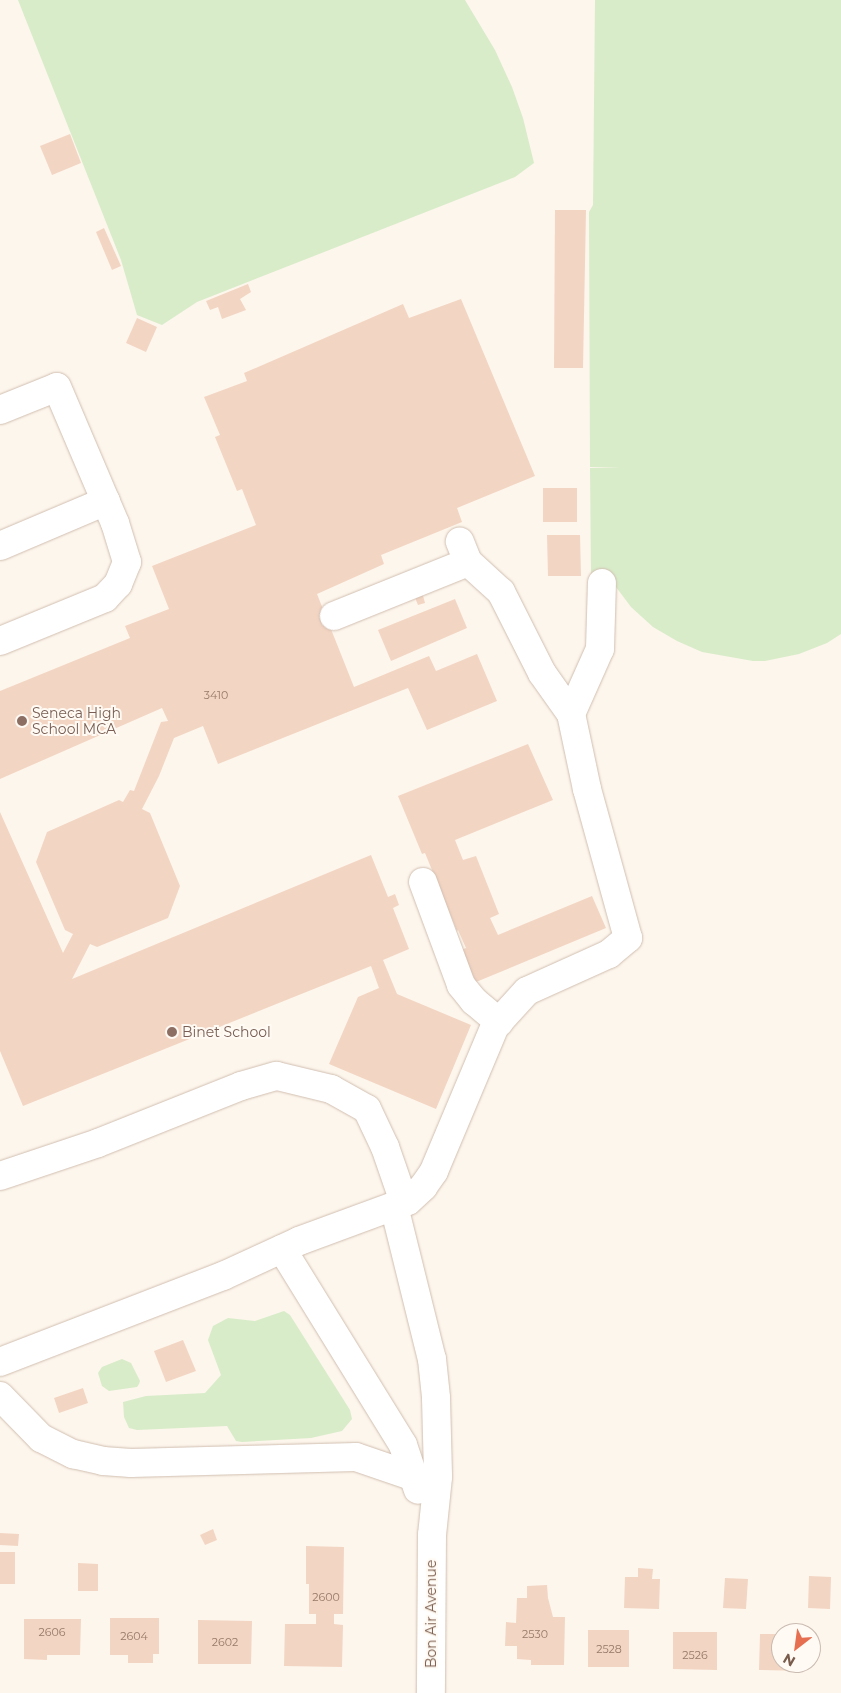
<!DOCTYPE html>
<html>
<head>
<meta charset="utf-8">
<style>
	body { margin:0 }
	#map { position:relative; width:841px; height:1693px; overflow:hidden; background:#fdf6ec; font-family:Montserrat,sans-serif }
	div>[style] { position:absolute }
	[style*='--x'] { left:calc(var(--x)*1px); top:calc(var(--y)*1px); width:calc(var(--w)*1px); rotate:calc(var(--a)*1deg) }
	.green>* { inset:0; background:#d8ecc9 }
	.building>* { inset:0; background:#f3d5c3 }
	.roads { filter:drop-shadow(0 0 1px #d1beb0) drop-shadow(0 0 1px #d1beb0) }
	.minor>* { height:28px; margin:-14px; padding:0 14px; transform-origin:14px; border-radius:14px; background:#fff }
	.dots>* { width:14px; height:14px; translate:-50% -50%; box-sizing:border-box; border:2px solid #fffaf3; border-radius:50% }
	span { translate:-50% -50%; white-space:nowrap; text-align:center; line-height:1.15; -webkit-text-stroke:4px #fffaf3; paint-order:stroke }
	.number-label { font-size:11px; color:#987a6a }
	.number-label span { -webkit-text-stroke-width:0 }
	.education-label { font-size:14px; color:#785e54 }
	.left { translate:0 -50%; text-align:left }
	.street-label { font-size:14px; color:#7a5c4d }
	.north { position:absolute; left:771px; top:1623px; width:50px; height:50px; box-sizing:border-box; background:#fffaf3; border:1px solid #cabbb1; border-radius:50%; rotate:210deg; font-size:14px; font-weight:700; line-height:20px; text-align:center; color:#7a5c4d }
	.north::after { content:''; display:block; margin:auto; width:18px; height:22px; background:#e76f51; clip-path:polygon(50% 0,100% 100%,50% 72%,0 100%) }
</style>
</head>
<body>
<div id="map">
	<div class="green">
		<i style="clip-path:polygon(18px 0,465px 0,495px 50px,512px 87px,523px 118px,534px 163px,515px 177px,197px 302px,162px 325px,137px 315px,121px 260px)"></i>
		<i style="clip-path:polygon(595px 0,841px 0,841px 634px,827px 643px,799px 654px,765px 661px,753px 661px,702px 652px,677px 641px,653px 627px,631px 607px,613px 583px,591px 575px,590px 468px,621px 467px,590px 467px,589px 212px,593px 205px)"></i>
		<i style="clip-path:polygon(284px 1311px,290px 1315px,350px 1410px,352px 1419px,342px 1431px,311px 1438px,242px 1442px,236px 1441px,227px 1426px,137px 1430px,129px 1428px,124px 1417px,123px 1402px,146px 1396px,205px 1393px,221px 1375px,208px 1340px,213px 1326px,228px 1318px,255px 1321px)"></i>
		<i style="clip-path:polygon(122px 1359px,131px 1363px,140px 1381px,139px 1384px,137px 1387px,109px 1391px,102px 1386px,98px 1373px,102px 1367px)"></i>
	</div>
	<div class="building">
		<i style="clip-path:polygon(70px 134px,81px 163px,52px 175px,40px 146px)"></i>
		<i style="clip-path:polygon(555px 210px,586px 210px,583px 368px,554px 368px)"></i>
		<i style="clip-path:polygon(104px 228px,121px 266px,112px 270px,96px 232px)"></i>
		<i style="clip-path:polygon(248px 284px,251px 292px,240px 299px,246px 310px,222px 319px,218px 307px,210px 310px,206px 301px)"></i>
		<i style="clip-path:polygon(461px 299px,535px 476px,457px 508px,462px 522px,381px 555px,384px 564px,317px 594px,354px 687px,429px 656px,436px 671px,477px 654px,497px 701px,427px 730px,408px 688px,218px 764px,203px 726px,174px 738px,159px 776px,142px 809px,150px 813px,180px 886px,168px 918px,97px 947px,90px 944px,72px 979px,371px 855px,388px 897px,395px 894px,399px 905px,393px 908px,409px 949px,383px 960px,397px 994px,471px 1025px,436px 1109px,329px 1064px,358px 997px,379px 988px,371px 966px,23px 1106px,0 1051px,0 812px,63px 953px,73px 934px,65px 930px,36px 862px,47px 832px,119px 800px,123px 802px,130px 790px,134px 791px,161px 722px,168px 721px,162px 708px,0 779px,0 691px,130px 638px,125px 626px,169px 609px,152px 566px,256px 525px,242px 489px,237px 491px,215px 437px,220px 435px,204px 397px,247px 381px,244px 373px,403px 304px,409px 318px)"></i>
		<i style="clip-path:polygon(137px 318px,157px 327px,146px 352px,126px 343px)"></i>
		<i style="clip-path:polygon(543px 488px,577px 488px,577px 522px,543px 522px)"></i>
		<i style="clip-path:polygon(547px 535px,580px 535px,581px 576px,548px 576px)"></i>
		<i style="clip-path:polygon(422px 592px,425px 603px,418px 605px,414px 595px)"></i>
		<i style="clip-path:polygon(455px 599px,467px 628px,391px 661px,378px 630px)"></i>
		<i style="clip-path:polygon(528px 744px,553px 800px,455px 840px,463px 860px,476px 856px,499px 914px,490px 918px,498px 935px,592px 896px,606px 928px,476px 982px,461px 950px,466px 948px,458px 930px,457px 931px,425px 853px,422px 854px,398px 796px)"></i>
		<i style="clip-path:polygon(183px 1340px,196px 1371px,166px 1382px,154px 1351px)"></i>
		<i style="clip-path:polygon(83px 1388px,88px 1403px,59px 1413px,54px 1398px)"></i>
		<i style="clip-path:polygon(213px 1529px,217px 1540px,205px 1545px,200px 1535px)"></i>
		<i style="clip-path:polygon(0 1533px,19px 1534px,18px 1546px,0 1545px)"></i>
		<i style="clip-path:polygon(306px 1546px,344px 1547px,343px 1614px,334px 1614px,334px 1624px,343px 1625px,342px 1667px,284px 1666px,285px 1624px,316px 1624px,316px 1614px,309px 1614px,309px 1584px,306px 1584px)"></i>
		<i style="clip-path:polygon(0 1552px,15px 1552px,15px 1584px,0 1584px)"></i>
		<i style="clip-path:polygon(78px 1563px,98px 1564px,98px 1591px,78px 1591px)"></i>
		<i style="clip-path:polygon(638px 1568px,653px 1569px,652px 1579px,660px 1579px,659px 1609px,624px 1608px,625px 1577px,638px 1577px)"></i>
		<i style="clip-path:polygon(809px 1576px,831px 1577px,830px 1609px,808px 1608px)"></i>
		<i style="clip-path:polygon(725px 1578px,748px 1579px,746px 1609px,723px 1608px)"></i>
		<i style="clip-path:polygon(547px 1585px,548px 1598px,553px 1617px,565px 1617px,564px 1665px,531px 1665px,531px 1660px,517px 1659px,517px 1646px,505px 1646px,506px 1622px,516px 1623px,517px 1598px,527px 1598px,527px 1586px)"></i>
		<i style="clip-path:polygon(110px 1618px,159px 1618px,159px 1654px,153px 1654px,153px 1663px,128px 1663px,128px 1655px,110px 1655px)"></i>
		<i style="clip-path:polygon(24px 1619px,81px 1619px,80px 1655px,47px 1655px,47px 1660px,24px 1659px)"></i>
		<i style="clip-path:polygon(198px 1620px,252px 1621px,251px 1664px,198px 1664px)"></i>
		<i style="clip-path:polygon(588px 1630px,629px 1630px,629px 1667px,588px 1667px)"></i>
		<i style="clip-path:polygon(673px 1632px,717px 1632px,717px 1670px,673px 1669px)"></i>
		<i style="clip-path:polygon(760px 1634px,781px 1634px,781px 1663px,805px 1663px,805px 1671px,759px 1670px)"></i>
	</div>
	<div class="roads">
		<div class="minor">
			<i style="--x:0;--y:410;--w:61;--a:-22"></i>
			<i style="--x:57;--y:387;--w:148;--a:66.9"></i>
			<i style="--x:115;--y:523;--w:41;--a:72.9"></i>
			<i style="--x:127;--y:562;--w:24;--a:112"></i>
			<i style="--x:118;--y:584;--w:19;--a:133"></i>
			<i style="--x:105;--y:598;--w:113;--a:157.7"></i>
			<i style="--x:0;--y:546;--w:115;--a:-23"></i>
			<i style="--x:334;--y:616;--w:144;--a:-21.9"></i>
			<i style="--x:571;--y:714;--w:71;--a:-66"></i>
			<i style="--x:600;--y:649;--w:66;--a:-88.3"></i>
			<i style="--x:423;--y:882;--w:110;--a:69.7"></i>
			<i style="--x:461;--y:985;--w:21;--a:51"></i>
			<i style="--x:474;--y:1001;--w:33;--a:40"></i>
			<i style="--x:0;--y:1176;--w:103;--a:-18.6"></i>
			<i style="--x:98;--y:1143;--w:154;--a:-21.7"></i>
			<i style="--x:241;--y:1086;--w:37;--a:-16"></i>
			<i style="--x:277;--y:1076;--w:56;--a:13.5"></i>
			<i style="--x:331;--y:1089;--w:41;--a:29.1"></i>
			<i style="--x:367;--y:1109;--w:42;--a:64.7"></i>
			<i style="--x:385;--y:1147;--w:58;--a:70.9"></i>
			<i style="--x:394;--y:1206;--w:158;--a:76.1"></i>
			<i style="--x:432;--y:1359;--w:39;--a:84"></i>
			<i style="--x:436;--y:1398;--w:79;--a:88.5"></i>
			<i style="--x:438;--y:1477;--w:58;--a:95.9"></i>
			<i style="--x:432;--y:1535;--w:158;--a:90.4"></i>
			<i style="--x:282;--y:1249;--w:230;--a:58.3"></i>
			<i style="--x:403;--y:1445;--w:47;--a:71.6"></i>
			<i style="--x:0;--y:1362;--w:239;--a:-21.1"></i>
			<i style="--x:223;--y:1276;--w:84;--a:-24.7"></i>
			<i style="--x:299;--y:1241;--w:116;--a:-20.2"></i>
			<i style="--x:408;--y:1201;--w:21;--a:-43"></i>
			<i style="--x:423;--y:1187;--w:19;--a:-55"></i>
			<i style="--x:434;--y:1171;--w:157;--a:-67.2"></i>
			<i style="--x:495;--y:1026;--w:47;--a:-47.6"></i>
			<i style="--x:527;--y:991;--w:90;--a:-24.3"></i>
			<i style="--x:609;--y:954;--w:25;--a:-40"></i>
			<i style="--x:628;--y:938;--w:155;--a:-105.4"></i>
			<i style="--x:587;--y:789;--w:77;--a:-102"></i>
			<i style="--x:571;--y:714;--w:50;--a:-125.3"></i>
			<i style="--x:542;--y:673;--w:91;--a:-116.8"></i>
			<i style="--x:501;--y:592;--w:45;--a:-137.7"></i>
			<i style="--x:468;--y:562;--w:22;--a:-112"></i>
			<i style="--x:0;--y:1396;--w:59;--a:45.7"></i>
			<i style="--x:41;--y:1438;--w:36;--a:27"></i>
			<i style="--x:73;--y:1454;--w:31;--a:13"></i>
			<i style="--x:103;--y:1461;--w:28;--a:4"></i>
			<i style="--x:131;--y:1463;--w:225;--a:-1.5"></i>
			<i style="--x:356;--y:1457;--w:61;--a:19"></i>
		</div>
	</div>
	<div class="dots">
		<i style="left:22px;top:721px;background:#8d6e63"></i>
		<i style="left:172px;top:1032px;background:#8d6e63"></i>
	</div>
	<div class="number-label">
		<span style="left:216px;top:695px">3410</span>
		<span style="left:326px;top:1597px">2600</span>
		<span style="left:52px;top:1632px">2606</span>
		<span style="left:535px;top:1634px">2530</span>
		<span style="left:134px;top:1636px">2604</span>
		<span style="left:225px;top:1642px">2602</span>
		<span style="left:609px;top:1649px">2528</span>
		<span style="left:695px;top:1655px">2526</span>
	</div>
	<div class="education-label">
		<span class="left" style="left:32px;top:721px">Seneca High<br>School MCA</span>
		<span class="left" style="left:182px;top:1032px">Binet School</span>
	</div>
	<div class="street-label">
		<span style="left:431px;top:1614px;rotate:-90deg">Bon Air Avenue</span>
	</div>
	<div class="north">N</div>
</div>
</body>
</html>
